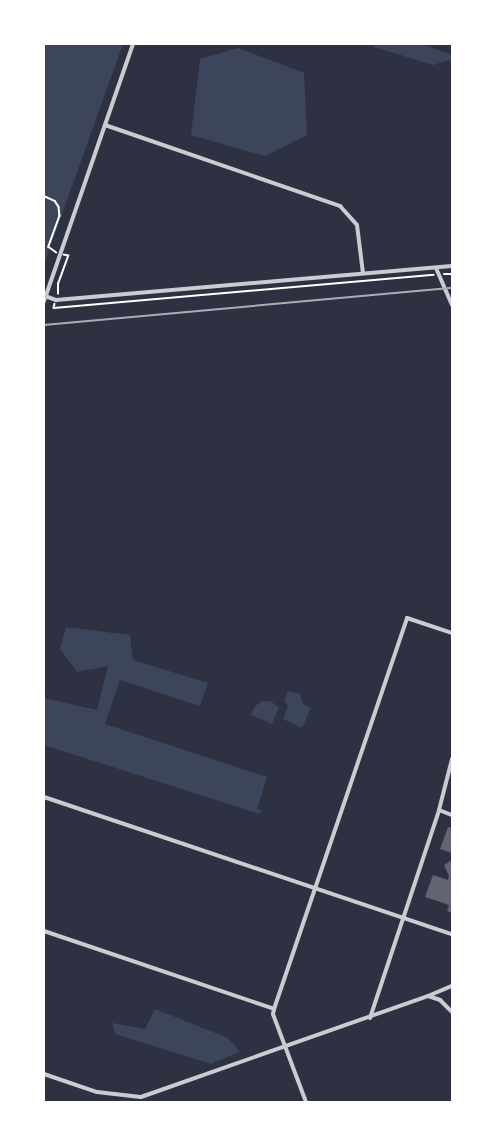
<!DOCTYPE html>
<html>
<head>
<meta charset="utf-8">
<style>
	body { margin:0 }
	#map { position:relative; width:496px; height:1146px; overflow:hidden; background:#2d3142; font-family:Karla,sans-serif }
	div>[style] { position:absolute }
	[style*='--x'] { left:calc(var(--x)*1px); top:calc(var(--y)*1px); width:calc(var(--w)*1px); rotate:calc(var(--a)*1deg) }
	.green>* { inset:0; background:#3c4559 }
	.building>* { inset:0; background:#626471 }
	.path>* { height:1.5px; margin:-0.75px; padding:0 0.75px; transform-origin:0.75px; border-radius:0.75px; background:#fff }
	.minor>* { height:4px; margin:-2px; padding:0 2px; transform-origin:2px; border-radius:2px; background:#caccd0 }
	.rail>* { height:1.5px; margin:-0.75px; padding:0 0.75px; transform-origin:0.75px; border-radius:0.75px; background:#abadb3 }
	span { translate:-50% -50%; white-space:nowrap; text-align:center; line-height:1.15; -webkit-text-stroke:4.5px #fff; paint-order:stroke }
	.frame { position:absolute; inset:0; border:45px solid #fff; pointer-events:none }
</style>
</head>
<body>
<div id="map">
	<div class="green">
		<i style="clip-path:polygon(44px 44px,123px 44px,44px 264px)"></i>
		<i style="clip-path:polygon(375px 44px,422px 44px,452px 55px,452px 65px,450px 60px,433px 65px,374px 47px)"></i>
		<i style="clip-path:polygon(238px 48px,304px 73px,307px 135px,265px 156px,191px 135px,200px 59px)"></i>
		<i style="clip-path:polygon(66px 627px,130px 635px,133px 660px,208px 683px,200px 706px,120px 680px,105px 724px,267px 777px,257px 809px,261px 810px,260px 814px,44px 745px,44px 698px,97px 710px,108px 666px,77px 672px,60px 649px)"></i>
		<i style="clip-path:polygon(288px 691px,300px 694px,303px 704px,311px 708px,302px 728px,283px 719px,288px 706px,284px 701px)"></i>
		<i style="clip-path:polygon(263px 701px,270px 701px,279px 707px,272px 724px,251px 715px,255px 706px)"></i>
		<i style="clip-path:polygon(155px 1009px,228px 1038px,240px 1052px,211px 1064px,115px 1034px,112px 1023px,145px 1029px)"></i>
	</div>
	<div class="building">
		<i style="clip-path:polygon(448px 827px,452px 828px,452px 853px,440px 849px)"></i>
		<i style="clip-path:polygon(452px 860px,452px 913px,447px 911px,449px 905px,425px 897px,433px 875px,448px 880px,449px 876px,444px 865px)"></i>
	</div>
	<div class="path">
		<i style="--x:44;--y:196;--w:12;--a:24"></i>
		<i style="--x:55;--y:201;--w:7;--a:56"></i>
		<i style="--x:59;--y:207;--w:9;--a:84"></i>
		<i style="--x:60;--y:216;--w:33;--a:110"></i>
		<i style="--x:49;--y:247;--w:9;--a:36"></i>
		<i style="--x:444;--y:274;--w:8;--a:0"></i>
		<i style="--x:58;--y:294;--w:10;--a:-90"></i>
		<i style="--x:58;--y:284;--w:30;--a:-70"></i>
		<i style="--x:68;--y:256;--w:4;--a:-166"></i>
		<i style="--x:55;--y:304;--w:4;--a:104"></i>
		<i style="--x:54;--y:308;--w:381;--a:-5"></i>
	</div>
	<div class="minor">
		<i style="--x:105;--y:125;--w:249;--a:19"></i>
		<i style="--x:340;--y:206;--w:25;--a:48"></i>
		<i style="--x:357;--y:225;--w:48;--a:82.9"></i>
		<i style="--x:436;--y:268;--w:40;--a:66.6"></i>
		<i style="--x:45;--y:296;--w:12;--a:20"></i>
		<i style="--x:56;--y:300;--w:397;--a:-4.9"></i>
		<i style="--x:44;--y:301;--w:272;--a:-70.9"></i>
		<i style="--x:44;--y:797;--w:430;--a:18.6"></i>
		<i style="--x:439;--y:810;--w:14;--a:21"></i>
		<i style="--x:44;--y:931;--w:243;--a:18.7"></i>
		<i style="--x:428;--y:996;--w:26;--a:-23"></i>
		<i style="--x:370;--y:1018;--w:219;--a:-71.6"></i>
		<i style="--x:439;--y:810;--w:53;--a:-75.7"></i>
		<i style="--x:44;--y:1074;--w:56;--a:18.8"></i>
		<i style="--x:97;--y:1092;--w:44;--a:6.5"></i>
		<i style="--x:141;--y:1097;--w:304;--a:-19.4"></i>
		<i style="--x:428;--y:996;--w:13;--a:18"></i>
		<i style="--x:440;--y:1000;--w:17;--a:45"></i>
		<i style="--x:306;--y:1102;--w:94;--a:-110.6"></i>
		<i style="--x:273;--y:1014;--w:5;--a:-79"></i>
		<i style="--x:274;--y:1009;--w:413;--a:-71.2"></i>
		<i style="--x:407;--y:618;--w:47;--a:18.4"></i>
	</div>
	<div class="rail">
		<i style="--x:44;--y:325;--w:410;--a:-5.2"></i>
	</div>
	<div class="frame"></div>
</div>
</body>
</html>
